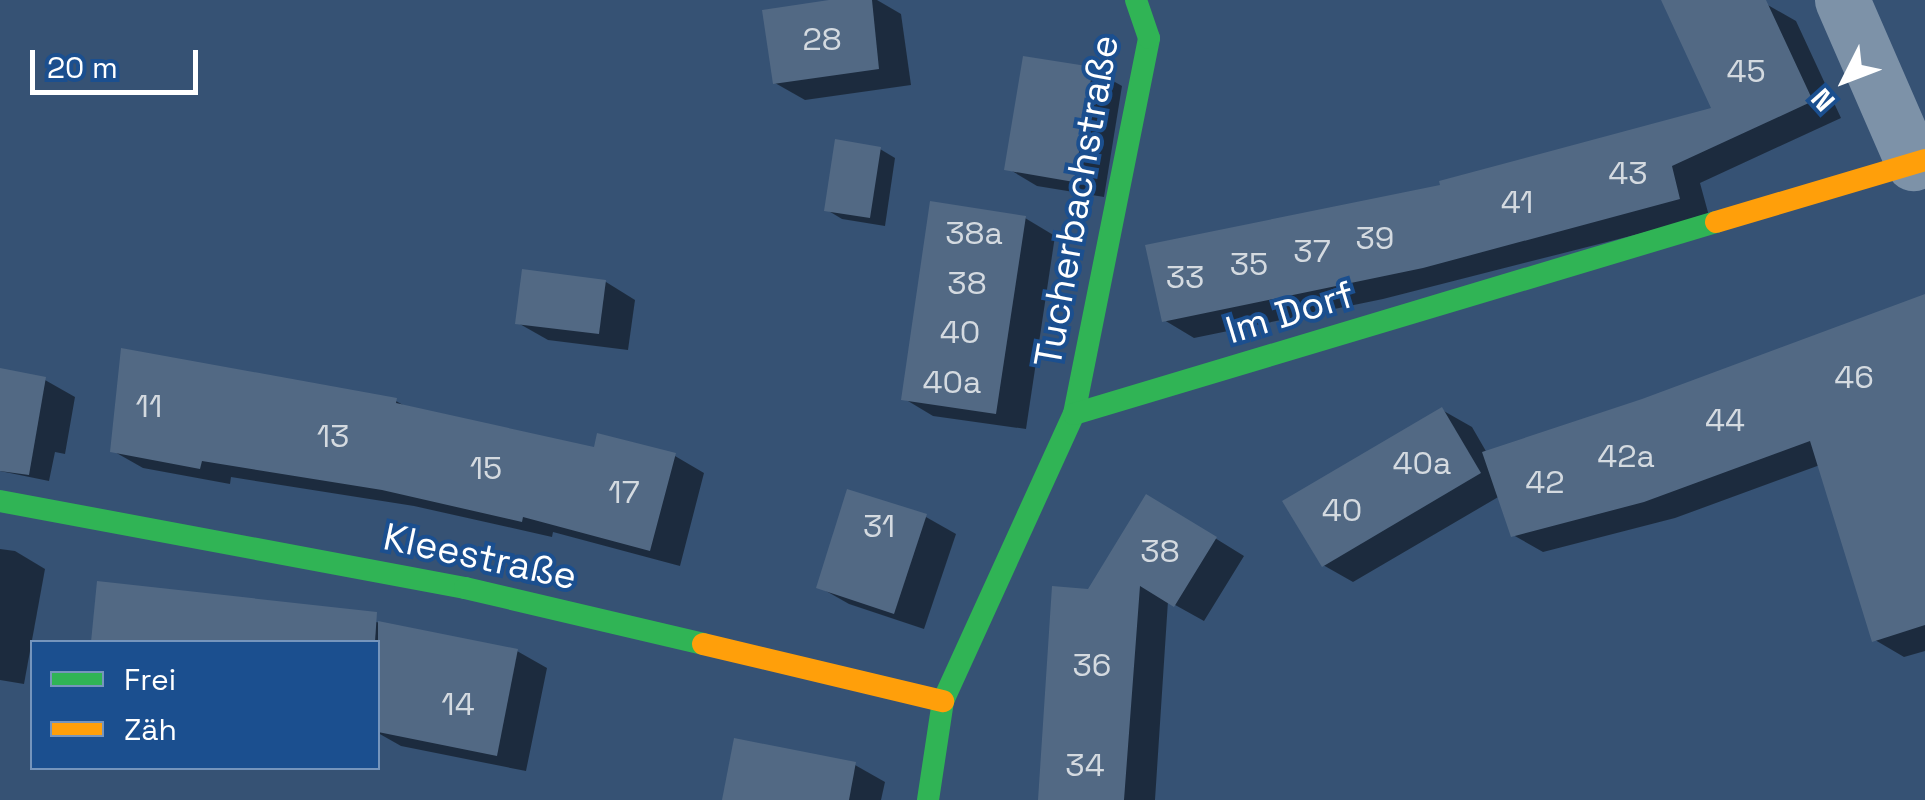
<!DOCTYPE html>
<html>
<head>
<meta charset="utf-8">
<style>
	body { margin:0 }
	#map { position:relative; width:1925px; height:800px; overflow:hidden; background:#365274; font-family:"Space Grotesk",sans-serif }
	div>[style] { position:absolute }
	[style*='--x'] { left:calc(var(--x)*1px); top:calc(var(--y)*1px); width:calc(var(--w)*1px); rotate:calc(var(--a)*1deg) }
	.shadow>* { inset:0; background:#0007 }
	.building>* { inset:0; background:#526984 }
	.street>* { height:55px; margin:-27.5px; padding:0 27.5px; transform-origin:27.5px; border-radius:27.5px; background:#7d92a8 }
	.fast>* { height:22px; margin:-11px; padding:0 11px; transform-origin:11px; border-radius:11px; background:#30b455 }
	.slow>* { height:22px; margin:-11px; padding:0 11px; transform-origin:11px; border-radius:11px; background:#ff9f0a }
	span { translate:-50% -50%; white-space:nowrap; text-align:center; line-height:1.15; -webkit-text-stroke:8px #1b4f8f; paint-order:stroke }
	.number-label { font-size:32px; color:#d4dae0 }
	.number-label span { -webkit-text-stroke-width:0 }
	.street-label { font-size:38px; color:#fff }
	.legend { position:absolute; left:30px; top:640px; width:350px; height:130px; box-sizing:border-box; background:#1b4f8f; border:2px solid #7695bc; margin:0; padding:12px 18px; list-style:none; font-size:30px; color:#fff }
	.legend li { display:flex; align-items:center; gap:20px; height:50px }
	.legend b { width:50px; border:2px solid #7695bc }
	.north { position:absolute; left:1795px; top:30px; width:100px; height:100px; -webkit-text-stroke:8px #1b4f8f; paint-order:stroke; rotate:228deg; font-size:28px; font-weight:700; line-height:40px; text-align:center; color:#fff }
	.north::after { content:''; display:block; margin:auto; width:35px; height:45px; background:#fff; clip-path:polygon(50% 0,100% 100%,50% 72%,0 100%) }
	.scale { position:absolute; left:30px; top:50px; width:168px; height:45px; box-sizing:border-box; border:5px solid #fff; border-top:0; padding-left:12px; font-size:30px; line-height:35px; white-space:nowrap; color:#fff; -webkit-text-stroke:8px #1b4f8f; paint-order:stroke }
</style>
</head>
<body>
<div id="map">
	<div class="shadow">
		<i style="clip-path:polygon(846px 0,877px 0,901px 14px,911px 85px,805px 100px,775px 83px)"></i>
		<i style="clip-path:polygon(1766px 4px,1796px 21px,1841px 118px,1700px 183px,1709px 216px,1383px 299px,1194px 338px,1164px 320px,1714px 109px)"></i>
		<i style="clip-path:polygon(1092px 69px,1122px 86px,1104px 197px,1037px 186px,1007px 168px)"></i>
		<i style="clip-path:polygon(880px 149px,895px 158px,885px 226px,842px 219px,827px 210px)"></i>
		<i style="clip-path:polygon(1025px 218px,1055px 236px,1026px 429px,933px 416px,903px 398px)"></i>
		<i style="clip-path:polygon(606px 282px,635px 300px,628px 350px,548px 340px,518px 323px)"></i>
		<i style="clip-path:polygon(1925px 296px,1925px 651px,1904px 657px,1875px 640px,1820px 465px,1675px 518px,1543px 552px,1513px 535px,1500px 496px,1353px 582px,1323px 565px,1442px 410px,1472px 427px,1487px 453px,1643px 401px)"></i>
		<i style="clip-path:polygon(0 370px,45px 380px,75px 397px,65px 454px,55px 452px,49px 481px,0 471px)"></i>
		<i style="clip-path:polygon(396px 401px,410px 409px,596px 450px,675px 456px,704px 473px,680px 566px,553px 532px,552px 537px,414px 506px,231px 477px,230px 484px,143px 468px,113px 451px)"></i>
		<i style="clip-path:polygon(1176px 514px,1244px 556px,1204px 621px,1168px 601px,1155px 800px,1040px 800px,1090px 592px)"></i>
		<i style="clip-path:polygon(926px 517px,956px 534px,924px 629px,849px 604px,819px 587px)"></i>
		<i style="clip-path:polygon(0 549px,15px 551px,45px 569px,24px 684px,0 680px)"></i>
		<i style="clip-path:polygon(100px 584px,298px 606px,517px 651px,547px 668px,526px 771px,401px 746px,378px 733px,378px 642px,94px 642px)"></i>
		<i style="clip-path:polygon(855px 765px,885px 782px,881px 800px,724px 800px)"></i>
	</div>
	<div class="building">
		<i style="clip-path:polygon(829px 0,872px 0,879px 69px,773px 84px,762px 10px)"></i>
		<i style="clip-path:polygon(1661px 0,1766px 0,1813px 101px,1672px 166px,1680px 199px,1423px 268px,1162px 322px,1145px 245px,1440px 185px,1439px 181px,1711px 108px)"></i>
		<i style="clip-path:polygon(1023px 56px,1093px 67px,1074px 182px,1004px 170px)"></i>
		<i style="clip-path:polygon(835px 139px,881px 147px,870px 218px,824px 211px)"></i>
		<i style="clip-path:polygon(930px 201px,1026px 216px,996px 414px,901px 400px)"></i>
		<i style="clip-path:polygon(522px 269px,606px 280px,599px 334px,515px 324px)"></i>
		<i style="clip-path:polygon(1925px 294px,1925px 625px,1872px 642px,1810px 441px,1644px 502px,1511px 537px,1482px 452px,1642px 399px)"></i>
		<i style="clip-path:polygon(121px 348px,397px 398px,396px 403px,594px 447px,597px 433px,676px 453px,650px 551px,523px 517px,522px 522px,382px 490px,202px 461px,200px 469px,110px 452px)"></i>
		<i style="clip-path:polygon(0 368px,46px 377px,29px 475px,0 471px)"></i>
		<i style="clip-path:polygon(1442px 407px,1481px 473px,1322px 567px,1282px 501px)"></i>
		<i style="clip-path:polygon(847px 489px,927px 514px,894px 614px,816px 588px)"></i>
		<i style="clip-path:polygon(1146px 494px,1217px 537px,1174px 607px,1140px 586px,1124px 800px,1038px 800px,1052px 586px,1088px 589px)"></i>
		<i style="clip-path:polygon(97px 581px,377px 612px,375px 642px,91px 642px)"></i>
		<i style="clip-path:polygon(378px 621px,518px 649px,497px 756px,378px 732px)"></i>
		<i style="clip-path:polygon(734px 738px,856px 762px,849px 800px,722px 800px)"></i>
	</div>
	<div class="street">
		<i style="--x:1842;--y:0;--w:178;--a:66.5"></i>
	</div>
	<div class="fast">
		<i style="--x:1074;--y:414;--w:383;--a:-78.7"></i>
		<i style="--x:1149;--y:38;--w:40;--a:-108.9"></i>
		<i style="--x:0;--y:501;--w:473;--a:10.6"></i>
		<i style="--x:465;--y:588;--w:244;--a:13.2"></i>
		<i style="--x:928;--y:800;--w:100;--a:-81.4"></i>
		<i style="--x:943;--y:701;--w:315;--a:-65.5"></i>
		<i style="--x:1074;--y:414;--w:670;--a:-16.65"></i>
	</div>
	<div class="slow">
		<i style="--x:1716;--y:222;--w:218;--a:-16.5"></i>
		<i style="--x:703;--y:644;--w:247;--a:13.4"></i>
	</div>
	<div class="number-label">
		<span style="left:822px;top:39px">28</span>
		<span style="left:1746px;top:71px">45</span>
		<span style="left:1628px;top:173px">43</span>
		<span style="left:1517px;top:202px">41</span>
		<span style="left:974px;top:233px">38a</span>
		<span style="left:1375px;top:238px">39</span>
		<span style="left:1312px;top:251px">37</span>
		<span style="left:1249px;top:264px">35</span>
		<span style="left:1185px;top:277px">33</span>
		<span style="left:967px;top:283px">38</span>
		<span style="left:960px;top:332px">40</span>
		<span style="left:1854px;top:377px">46</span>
		<span style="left:952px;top:382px">40a</span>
		<span style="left:149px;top:406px">11</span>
		<span style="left:1725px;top:420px">44</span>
		<span style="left:333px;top:436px">13</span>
		<span style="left:1626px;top:456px">42a</span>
		<span style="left:1422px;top:463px">40a</span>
		<span style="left:486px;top:468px">15</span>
		<span style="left:1545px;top:482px">42</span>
		<span style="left:624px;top:492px">17</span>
		<span style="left:1342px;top:510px">40</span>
		<span style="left:879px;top:526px">31</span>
		<span style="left:1160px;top:551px">38</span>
		<span style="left:1092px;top:665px">36</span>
		<span style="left:458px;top:704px">14</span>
		<span style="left:1085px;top:765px">34</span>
	</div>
	<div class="street-label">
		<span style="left:1077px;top:201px;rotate:-80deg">Tucherbachstraße</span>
		<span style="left:1290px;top:313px;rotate:-17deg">Im Dorf</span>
		<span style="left:480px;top:557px;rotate:12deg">Kleestraße</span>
	</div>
	<ul class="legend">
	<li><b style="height:12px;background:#30b455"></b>Frei</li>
	<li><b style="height:12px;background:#ff9f0a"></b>Zäh</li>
	</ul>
	<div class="north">N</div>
	<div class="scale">20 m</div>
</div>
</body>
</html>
